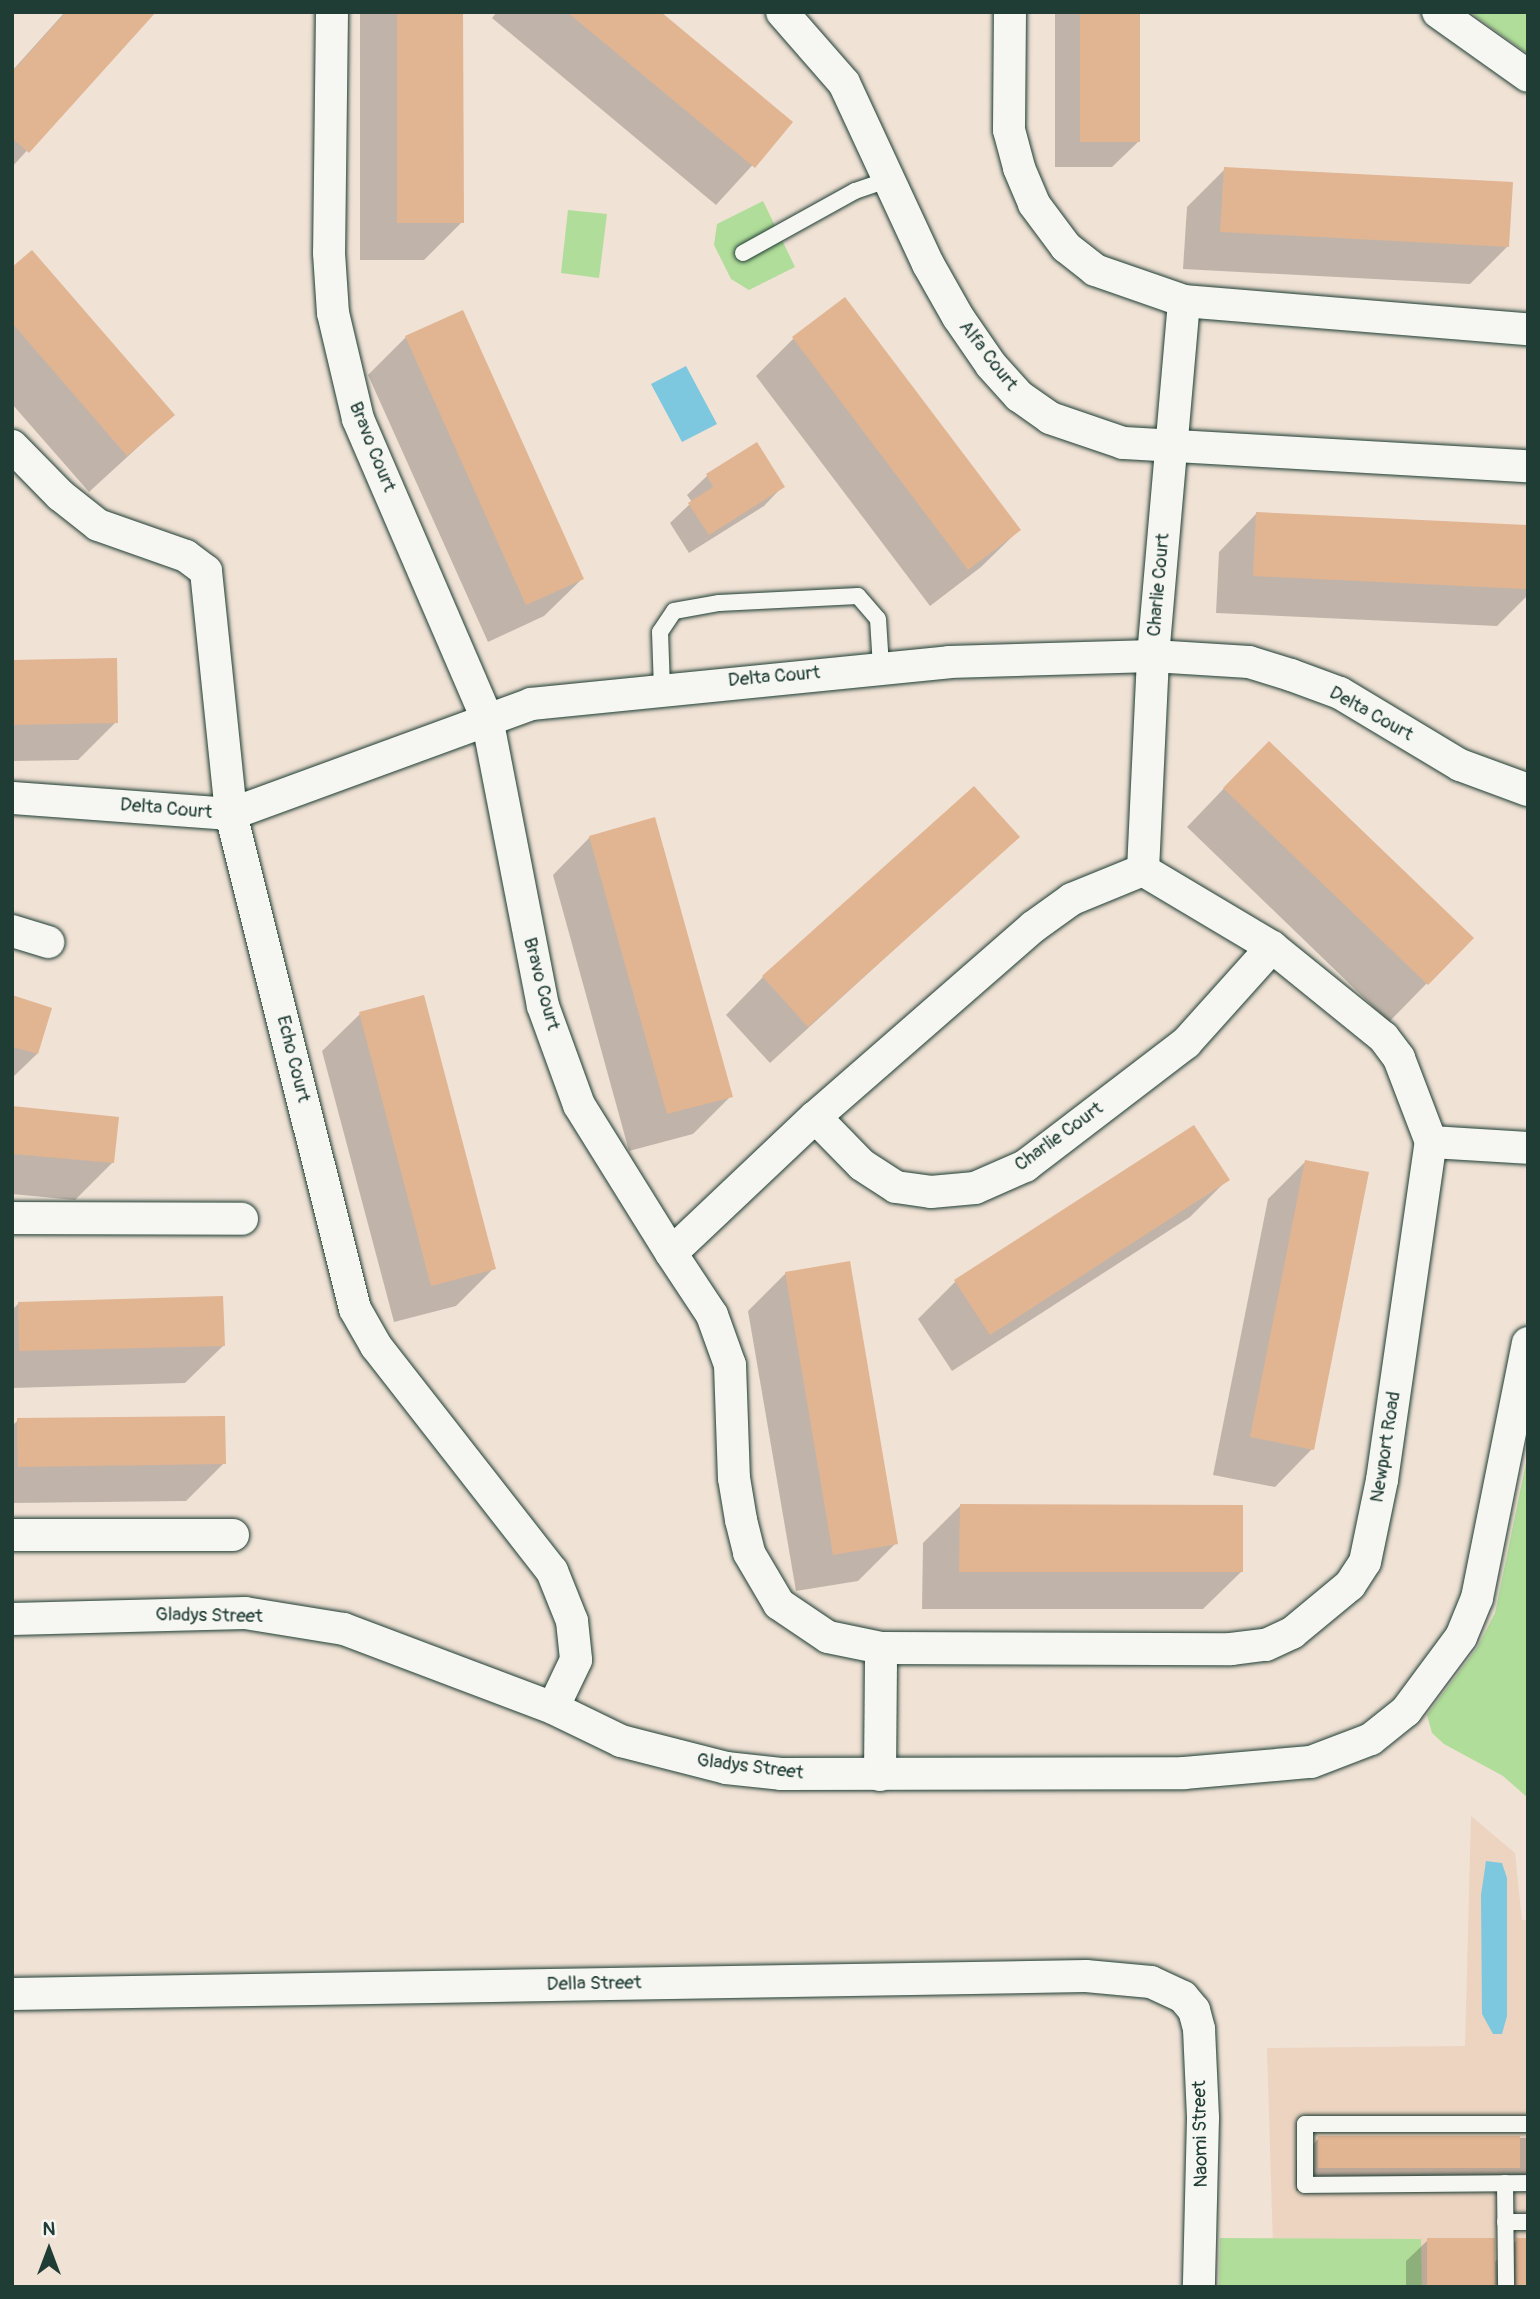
<!DOCTYPE html>
<html>
<head>
<meta charset="utf-8">
<style>
	body { margin:0 }
	#map { position:relative; width:1540px; height:2299px; overflow:hidden; background:#f0e2d5; font-family:Pangolin,sans-serif }
	div>[style] { position:absolute }
	[style*='--x'] { left:calc(var(--x)*1px); top:calc(var(--y)*1px); width:calc(var(--w)*1px); rotate:calc(var(--a)*1deg) }
	.built>* { inset:0; background:#ecd4c1 }
	.green>* { inset:0; background:#b1dd9a }
	.water>* { inset:0; background:#7dc8de }
	.shadow>* { inset:0; background:#0003 }
	.building>* { inset:0; background:#e1b492 }
	.roads { filter:drop-shadow(0 0 2px #1f3d34) drop-shadow(0 0 2px #1f3d34) }
	.service>* { height:16px; margin:-8px; padding:0 8px; transform-origin:8px; border-radius:8px; background:#f6f6f2 }
	.minor>* { height:32px; margin:-16px; padding:0 16px; transform-origin:16px; border-radius:16px; background:#f6f6f2 }
	span { translate:-50% -50%; white-space:nowrap; text-align:center; line-height:1.15; -webkit-text-stroke:5px #f6f6f2; paint-order:stroke }
	.street-label { font-size:19px; color:#1f3d34 }
	.frame { position:absolute; inset:0; border:14px solid #1f3d34; pointer-events:none }
	.north { position:absolute; left:14px; top:2215px; width:70px; height:70px; -webkit-text-stroke:5px #f6f6f2; paint-order:stroke; rotate:0deg; font-size:19px; font-weight:700; line-height:28px; text-align:center; color:#1f3d34 }
	.north::after { content:''; display:block; margin:auto; width:24px; height:32px; background:#1f3d34; clip-path:polygon(50% 0,100% 100%,50% 72%,0 100%) }
</style>
</head>
<body>
<div id="map">
	<div class="built">
		<i style="clip-path:polygon(1471px 1816px,1515px 1853px,1522px 1920px,1528px 1920px,1528px 2287px,1274px 2281px,1267px 2048px,1465px 2046px)"></i>
	</div>
	<div class="green">
		<i style="clip-path:polygon(1470px 12px,1528px 12px,1528px 54px)"></i>
		<i style="clip-path:polygon(763px 201px,795px 267px,749px 290px,731px 279px,714px 245px,717px 224px)"></i>
		<i style="clip-path:polygon(568px 210px,607px 214px,599px 278px,561px 273px)"></i>
		<i style="clip-path:polygon(1528px 1453px,1528px 1798px,1503px 1776px,1444px 1744px,1432px 1733px,1427px 1715px,1477px 1648px,1495px 1613px)"></i>
		<i style="clip-path:polygon(1220px 2238px,1421px 2239px,1422px 2287px,1219px 2287px)"></i>
	</div>
	<div class="water">
		<i style="clip-path:polygon(686px 366px,717px 424px,682px 442px,651px 384px)"></i>
		<i style="clip-path:polygon(1486px 1861px,1502px 1863px,1507px 1878px,1507px 2016px,1502px 2034px,1493px 2034px,1482px 2014px,1481px 1895px)"></i>
	</div>
	<div class="shadow">
		<i style="clip-path:polygon(65px 12px,153px 12px,12px 167px,12px 71px)"></i>
		<i style="clip-path:polygon(360px 12px,461px 12px,462px 222px,424px 260px,360px 260px)"></i>
		<i style="clip-path:polygon(497px 12px,658px 12px,791px 123px,716px 205px,492px 18px)"></i>
		<i style="clip-path:polygon(1055px 12px,1138px 12px,1138px 142px,1112px 167px,1055px 167px)"></i>
		<i style="clip-path:polygon(1225px 169px,1507px 247px,1470px 284px,1183px 269px,1187px 207px)"></i>
		<i style="clip-path:polygon(12px 269px,173px 415px,89px 492px,12px 404px)"></i>
		<i style="clip-path:polygon(462px 313px,582px 579px,544px 616px,488px 642px,368px 375px,406px 337px)"></i>
		<i style="clip-path:polygon(794px 338px,1019px 530px,981px 567px,930px 606px,756px 376px)"></i>
		<i style="clip-path:polygon(756px 445px,783px 486px,764px 506px,689px 553px,670px 523px,692px 502px,687px 495px,707px 476px)"></i>
		<i style="clip-path:polygon(1256px 514px,1528px 527px,1528px 595px,1497px 626px,1216px 613px,1219px 552px)"></i>
		<i style="clip-path:polygon(12px 661px,116px 722px,78px 760px,12px 761px)"></i>
		<i style="clip-path:polygon(1231px 781px,1471px 938px,1389px 1022px,1187px 827px)"></i>
		<i style="clip-path:polygon(590px 837px,731px 1096px,693px 1134px,629px 1151px,553px 875px)"></i>
		<i style="clip-path:polygon(1017px 837px,770px 1063px,726px 1015px,763px 977px)"></i>
		<i style="clip-path:polygon(12px 997px,37px 1054px,12px 1078px)"></i>
		<i style="clip-path:polygon(360px 1014px,494px 1268px,456px 1306px,394px 1322px,322px 1051px)"></i>
		<i style="clip-path:polygon(12px 1108px,112px 1163px,75px 1200px,12px 1194px)"></i>
		<i style="clip-path:polygon(1306px 1161px,1312px 1449px,1275px 1487px,1213px 1475px,1268px 1199px)"></i>
		<i style="clip-path:polygon(1227px 1180px,1190px 1217px,952px 1371px,918px 1319px,956px 1281px)"></i>
		<i style="clip-path:polygon(786px 1273px,896px 1543px,858px 1581px,796px 1591px,748px 1311px)"></i>
		<i style="clip-path:polygon(19px 1303px,223px 1346px,185px 1383px,12px 1388px,12px 1310px)"></i>
		<i style="clip-path:polygon(18px 1420px,224px 1463px,186px 1501px,12px 1503px,12px 1426px)"></i>
		<i style="clip-path:polygon(960px 1506px,1241px 1572px,1203px 1609px,922px 1609px,923px 1543px)"></i>
		<i style="clip-path:polygon(1319px 2138px,1528px 2138px,1528px 2183px,1495px 2191px,1296px 2191px,1296px 2161px)"></i>
		<i style="clip-path:polygon(1428px 2240px,1494px 2263px,1517px 2240px,1528px 2287px,1406px 2287px,1406px 2261px)"></i>
	</div>
	<div class="building">
		<i style="clip-path:polygon(66px 12px,156px 12px,29px 153px,12px 138px,12px 72px)"></i>
		<i style="clip-path:polygon(397px 12px,463px 12px,464px 223px,397px 223px)"></i>
		<i style="clip-path:polygon(567px 12px,661px 12px,793px 122px,755px 168px)"></i>
		<i style="clip-path:polygon(1080px 12px,1140px 12px,1140px 142px,1080px 142px)"></i>
		<i style="clip-path:polygon(1224px 167px,1513px 182px,1509px 247px,1220px 232px)"></i>
		<i style="clip-path:polygon(32px 250px,175px 415px,127px 456px,12px 323px,12px 267px)"></i>
		<i style="clip-path:polygon(845px 297px,1021px 530px,968px 570px,792px 337px)"></i>
		<i style="clip-path:polygon(463px 310px,584px 579px,526px 605px,405px 336px)"></i>
		<i style="clip-path:polygon(757px 442px,785px 487px,709px 535px,688px 503px,713px 487px,706px 474px)"></i>
		<i style="clip-path:polygon(1256px 512px,1528px 525px,1528px 589px,1253px 576px)"></i>
		<i style="clip-path:polygon(117px 658px,118px 723px,12px 725px,12px 660px)"></i>
		<i style="clip-path:polygon(1269px 741px,1474px 938px,1428px 985px,1223px 788px)"></i>
		<i style="clip-path:polygon(974px 786px,1020px 837px,808px 1027px,762px 976px)"></i>
		<i style="clip-path:polygon(655px 817px,733px 1097px,667px 1114px,589px 836px)"></i>
		<i style="clip-path:polygon(12px 995px,52px 1008px,38px 1054px,12px 1047px)"></i>
		<i style="clip-path:polygon(424px 995px,496px 1269px,431px 1286px,359px 1012px)"></i>
		<i style="clip-path:polygon(12px 1106px,119px 1117px,114px 1163px,12px 1154px)"></i>
		<i style="clip-path:polygon(1194px 1125px,1230px 1180px,990px 1335px,954px 1280px)"></i>
		<i style="clip-path:polygon(1305px 1160px,1369px 1172px,1314px 1450px,1250px 1437px)"></i>
		<i style="clip-path:polygon(850px 1261px,898px 1544px,833px 1555px,785px 1272px)"></i>
		<i style="clip-path:polygon(223px 1296px,225px 1346px,19px 1351px,18px 1302px)"></i>
		<i style="clip-path:polygon(225px 1416px,226px 1464px,18px 1467px,17px 1418px)"></i>
		<i style="clip-path:polygon(960px 1504px,1243px 1505px,1243px 1572px,959px 1572px)"></i>
		<i style="clip-path:polygon(1318px 2136px,1520px 2136px,1520px 2168px,1318px 2168px)"></i>
		<i style="clip-path:polygon(1427px 2238px,1495px 2238px,1495px 2287px,1427px 2287px)"></i>
		<i style="clip-path:polygon(1516px 2238px,1528px 2238px,1528px 2287px,1516px 2287px)"></i>
	</div>
	<div class="roads">
		<div class="service">
			<i style="--x:743;--y:253;--w:128;--a:-29"></i>
			<i style="--x:855;--y:191;--w:37;--a:-19"></i>
			<i style="--x:662;--y:689;--w:57;--a:-92"></i>
			<i style="--x:660;--y:632;--w:25;--a:-56"></i>
			<i style="--x:674;--y:611;--w:46;--a:-10.1"></i>
			<i style="--x:719;--y:603;--w:139;--a:-2.9"></i>
			<i style="--x:858;--y:596;--w:30;--a:49"></i>
			<i style="--x:878;--y:619;--w:48;--a:86.4"></i>
			<i style="--x:1528;--y:2124;--w:223;--a:180"></i>
			<i style="--x:1305;--y:2124;--w:61;--a:90"></i>
			<i style="--x:1305;--y:2185;--w:223;--a:-0.5"></i>
			<i style="--x:1505;--y:2183;--w:104;--a:89.4"></i>
			<i style="--x:1505;--y:2222;--w:23;--a:0"></i>
		</div>
		<div class="minor">
			<i style="--x:332;--y:12;--w:241;--a:90.7"></i>
			<i style="--x:329;--y:253;--w:60;--a:86.2"></i>
			<i style="--x:333;--y:313;--w:109;--a:76.7"></i>
			<i style="--x:358;--y:419;--w:326;--a:66.7"></i>
			<i style="--x:487;--y:718;--w:293;--a:79"></i>
			<i style="--x:543;--y:1006;--w:105;--a:70"></i>
			<i style="--x:579;--y:1105;--w:174;--a:58.1"></i>
			<i style="--x:671;--y:1253;--w:74;--a:56.5"></i>
			<i style="--x:712;--y:1315;--w:53;--a:70.2"></i>
			<i style="--x:730;--y:1365;--w:113;--a:88"></i>
			<i style="--x:734;--y:1478;--w:43;--a:80.5"></i>
			<i style="--x:741;--y:1520;--w:34;--a:76"></i>
			<i style="--x:749;--y:1553;--w:59;--a:59.5"></i>
			<i style="--x:779;--y:1604;--w:59;--a:34"></i>
			<i style="--x:828;--y:1637;--w:54;--a:11.7"></i>
			<i style="--x:881;--y:1648;--w:350;--a:0.2"></i>
			<i style="--x:1231;--y:1649;--w:35;--a:-7"></i>
			<i style="--x:1266;--y:1645;--w:29;--a:-25"></i>
			<i style="--x:1292;--y:1633;--w:75;--a:-39.6"></i>
			<i style="--x:1350;--y:1585;--w:27;--a:-57"></i>
			<i style="--x:1365;--y:1562;--w:84;--a:-78.3"></i>
			<i style="--x:1382;--y:1480;--w:342;--a:-81.8"></i>
			<i style="--x:1431;--y:1142;--w:90;--a:-110.9"></i>
			<i style="--x:1399;--y:1058;--w:26;--a:-127"></i>
			<i style="--x:1383;--y:1037;--w:143;--a:-141"></i>
			<i style="--x:1272;--y:947;--w:150;--a:-149.2"></i>
			<i style="--x:1143;--y:870;--w:77;--a:157.8"></i>
			<i style="--x:1072;--y:899;--w:48;--a:144.3"></i>
			<i style="--x:1033;--y:927;--w:289;--a:138.9"></i>
			<i style="--x:815;--y:1117;--w:198;--a:136.6"></i>
			<i style="--x:782;--y:12;--w:94;--a:48.9"></i>
			<i style="--x:844;--y:83;--w:200;--a:65.1"></i>
			<i style="--x:928;--y:264;--w:61;--a:60.5"></i>
			<i style="--x:958;--y:317;--w:58;--a:55.5"></i>
			<i style="--x:991;--y:365;--w:42;--a:47.9"></i>
			<i style="--x:1019;--y:396;--w:38;--a:35"></i>
			<i style="--x:1050;--y:418;--w:77;--a:18.9"></i>
			<i style="--x:1123;--y:443;--w:406;--a:3.3"></i>
			<i style="--x:1010;--y:12;--w:118;--a:90.5"></i>
			<i style="--x:1009;--y:130;--w:39;--a:75"></i>
			<i style="--x:1019;--y:168;--w:39;--a:67"></i>
			<i style="--x:1034;--y:204;--w:54;--a:53.3"></i>
			<i style="--x:1066;--y:247;--w:37;--a:38"></i>
			<i style="--x:1095;--y:270;--w:94;--a:19.2"></i>
			<i style="--x:1184;--y:301;--w:345;--a:4.7"></i>
			<i style="--x:1438;--y:12;--w:110;--a:35.4"></i>
			<i style="--x:12;--y:446;--w:69;--a:45.6"></i>
			<i style="--x:60;--y:495;--w:48;--a:38.3"></i>
			<i style="--x:98;--y:525;--w:93;--a:19.4"></i>
			<i style="--x:186;--y:556;--w:25;--a:37"></i>
			<i style="--x:206;--y:571;--w:244;--a:84.1"></i>
			<i style="--x:231;--y:814;--w:510;--a:75.94"></i>
			<i style="--x:355;--y:1309;--w:43;--a:60.4"></i>
			<i style="--x:376;--y:1346;--w:286;--a:52"></i>
			<i style="--x:552;--y:1571;--w:54;--a:68.2"></i>
			<i style="--x:572;--y:1621;--w:39;--a:84"></i>
			<i style="--x:576;--y:1660;--w:53;--a:115.6"></i>
			<i style="--x:12;--y:798;--w:220;--a:4.2"></i>
			<i style="--x:231;--y:814;--w:320;--a:-20.1"></i>
			<i style="--x:531;--y:704;--w:420;--a:-5.7"></i>
			<i style="--x:949;--y:662;--w:204;--a:-1.7"></i>
			<i style="--x:1153;--y:656;--w:96;--a:3.6"></i>
			<i style="--x:1249;--y:662;--w:44;--a:17.2"></i>
			<i style="--x:1291;--y:675;--w:52;--a:20.2"></i>
			<i style="--x:1340;--y:693;--w:140;--a:31"></i>
			<i style="--x:1460;--y:765;--w:72;--a:20.2"></i>
			<i style="--x:1143;--y:870;--w:214;--a:-87.3"></i>
			<i style="--x:1153;--y:656;--w:356;--a:-85"></i>
			<i style="--x:12;--y:931;--w:38;--a:17"></i>
			<i style="--x:815;--y:1117;--w:67;--a:45.6"></i>
			<i style="--x:862;--y:1165;--w:40;--a:32.9"></i>
			<i style="--x:896;--y:1187;--w:35;--a:8"></i>
			<i style="--x:931;--y:1192;--w:44;--a:-5.2"></i>
			<i style="--x:975;--y:1188;--w:55;--a:-23.7"></i>
			<i style="--x:1025;--y:1166;--w:203;--a:-37.4"></i>
			<i style="--x:1186;--y:1043;--w:129;--a:-48.1"></i>
			<i style="--x:1431;--y:1142;--w:97;--a:3.5"></i>
			<i style="--x:12;--y:1218;--w:230;--a:0.2"></i>
			<i style="--x:12;--y:1535;--w:221;--a:0"></i>
			<i style="--x:12;--y:1619;--w:233;--a:-1.5"></i>
			<i style="--x:245;--y:1613;--w:100;--a:9.2"></i>
			<i style="--x:344;--y:1629;--w:223;--a:20.7"></i>
			<i style="--x:553;--y:1708;--w:76;--a:25.9"></i>
			<i style="--x:621;--y:1741;--w:108;--a:14.4"></i>
			<i style="--x:726;--y:1768;--w:55;--a:6.2"></i>
			<i style="--x:781;--y:1774;--w:403;--a:-0.1"></i>
			<i style="--x:1184;--y:1773;--w:127;--a:-5"></i>
			<i style="--x:1311;--y:1762;--w:64;--a:-21"></i>
			<i style="--x:1371;--y:1739;--w:45;--a:-38.7"></i>
			<i style="--x:1406;--y:1711;--w:92;--a:-53.4"></i>
			<i style="--x:1461;--y:1637;--w:42;--a:-67.7"></i>
			<i style="--x:1477;--y:1598;--w:260;--a:-78.7"></i>
			<i style="--x:880;--y:1775;--w:127;--a:-89.5"></i>
			<i style="--x:12;--y:1994;--w:1074;--a:-0.96"></i>
			<i style="--x:1086;--y:1976;--w:65;--a:5.3"></i>
			<i style="--x:1151;--y:1982;--w:35;--a:25"></i>
			<i style="--x:1183;--y:1997;--w:17;--a:50"></i>
			<i style="--x:1194;--y:2010;--w:20;--a:75"></i>
			<i style="--x:1199;--y:2029;--w:89;--a:87.4"></i>
			<i style="--x:1203;--y:2118;--w:169;--a:91.4"></i>
		</div>
	</div>
	<div class="street-label">
		<span style="left:988px;top:356px;rotate:52deg">Alfa Court</span>
		<span style="left:372px;top:447px;rotate:68deg">Bravo Court</span>
		<span style="left:1159px;top:585px;rotate:-85deg">Charlie Court</span>
		<span style="left:774px;top:677px;rotate:-5deg">Delta Court</span>
		<span style="left:1371px;top:714px;rotate:29deg">Delta Court</span>
		<span style="left:166px;top:809px;rotate:5deg">Delta Court</span>
		<span style="left:541px;top:984px;rotate:75deg">Bravo Court</span>
		<span style="left:293px;top:1059px;rotate:76deg">Echo Court</span>
		<span style="left:1059px;top:1137px;rotate:-36deg">Charlie Court</span>
		<span style="left:1386px;top:1447px;rotate:-81deg">Newport Road</span>
		<span style="left:209px;top:1616px;rotate:1deg">Gladys Street</span>
		<span style="left:750px;top:1767px;rotate:7deg">Gladys Street</span>
		<span style="left:594px;top:1984px;rotate:-1deg">Della Street</span>
		<span style="left:1201px;top:2134px;rotate:-91deg">Naomi Street</span>
	</div>
	<div class="frame"></div>
	<div class="north">N</div>
</div>
</body>
</html>
